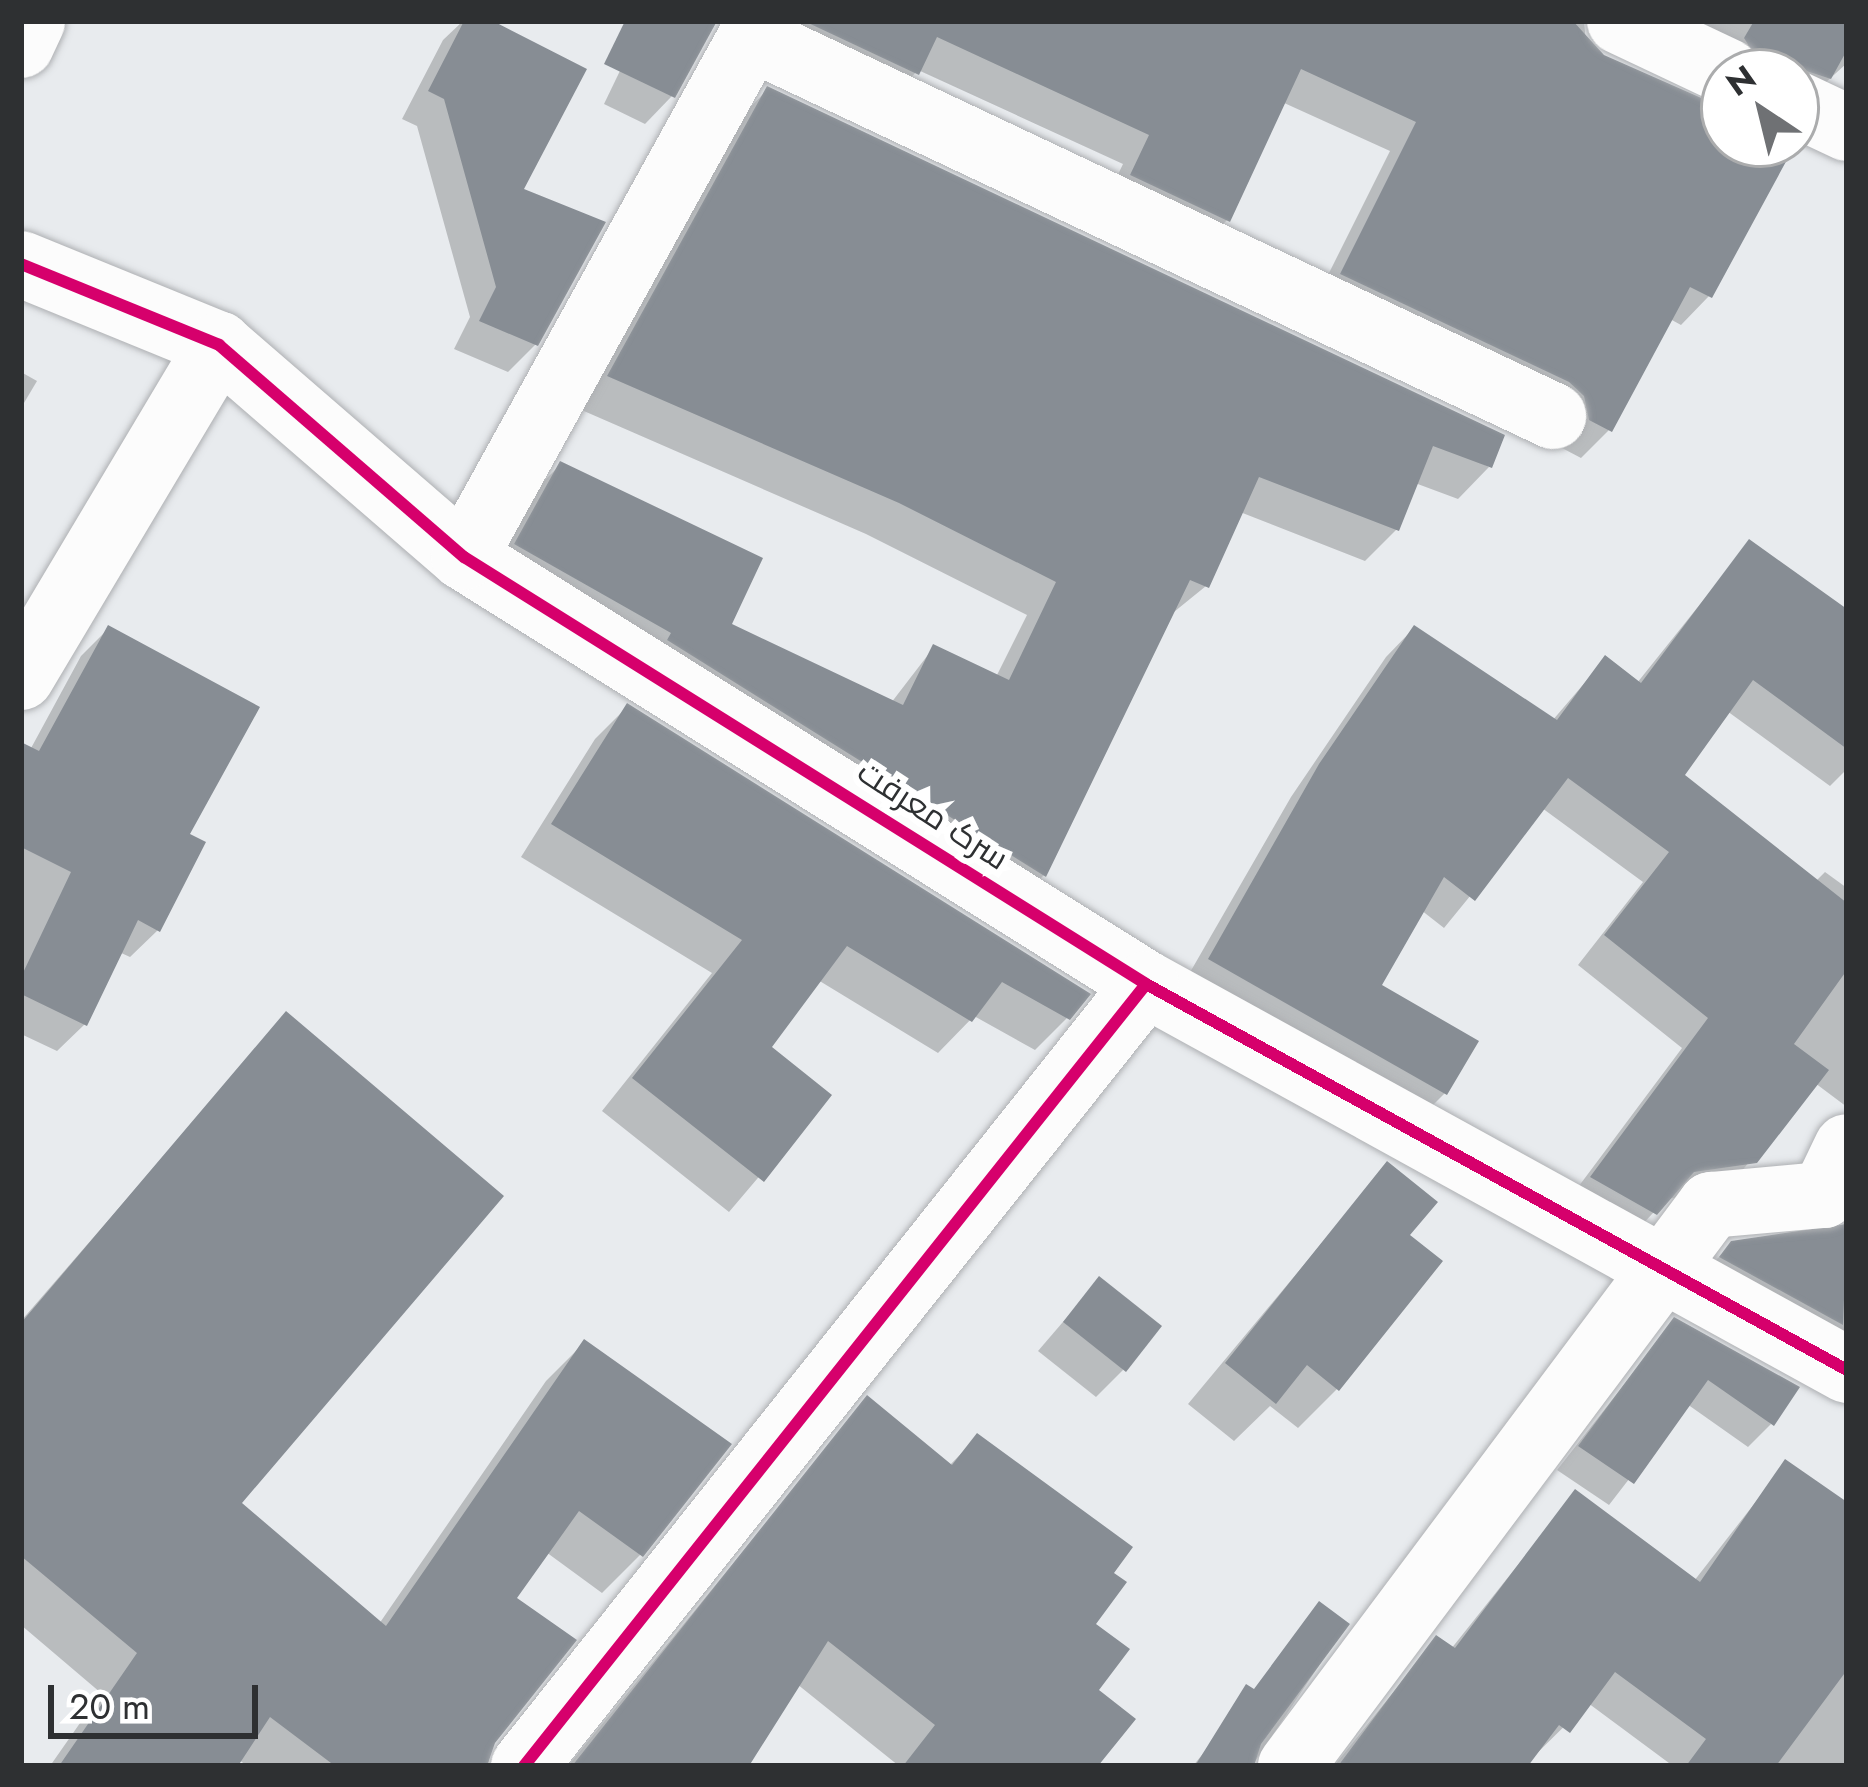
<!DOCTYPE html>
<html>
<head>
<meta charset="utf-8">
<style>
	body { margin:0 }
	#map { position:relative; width:1868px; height:1787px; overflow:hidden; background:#e8ebee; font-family:Jost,Cairo,sans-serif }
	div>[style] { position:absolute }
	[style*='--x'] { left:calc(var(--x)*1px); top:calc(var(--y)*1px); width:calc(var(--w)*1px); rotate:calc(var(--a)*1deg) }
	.shadow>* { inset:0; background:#0003 }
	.building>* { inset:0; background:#878d94 }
	.roads { filter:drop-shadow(0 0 3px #aeb0b3) drop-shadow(0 0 3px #aeb0b3) }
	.street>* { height:66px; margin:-33px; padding:0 33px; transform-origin:33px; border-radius:33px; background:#fcfcfc }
	.cycleway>* { height:12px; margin:-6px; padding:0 6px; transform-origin:6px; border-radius:6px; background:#d6006c }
	span { translate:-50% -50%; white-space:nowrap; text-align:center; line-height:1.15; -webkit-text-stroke:12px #fff; paint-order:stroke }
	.street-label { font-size:33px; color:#2e3032 }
	.frame { position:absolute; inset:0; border:24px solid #2e3032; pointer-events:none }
	.north { position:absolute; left:1700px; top:48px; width:120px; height:120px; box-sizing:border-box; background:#fff; border:3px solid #abacad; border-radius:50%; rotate:325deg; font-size:33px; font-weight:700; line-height:48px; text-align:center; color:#2e3032 }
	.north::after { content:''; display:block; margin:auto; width:42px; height:54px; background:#6f7174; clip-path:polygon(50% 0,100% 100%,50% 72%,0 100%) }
	.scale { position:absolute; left:48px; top:1685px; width:210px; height:54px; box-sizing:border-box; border:6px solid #2e3032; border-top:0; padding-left:15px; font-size:36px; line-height:42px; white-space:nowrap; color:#2e3032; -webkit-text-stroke:9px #fff; paint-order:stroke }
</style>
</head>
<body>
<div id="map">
	<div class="shadow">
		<i style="clip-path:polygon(463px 21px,486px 21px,520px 191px,535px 345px,508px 372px,454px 349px,470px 317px,417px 126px,402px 119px,443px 40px)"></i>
		<i style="clip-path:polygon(644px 21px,717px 21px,672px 96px,645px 124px,604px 104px)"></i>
		<i style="clip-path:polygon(758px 21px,1584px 21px,1586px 43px,1601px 57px,1724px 108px,1724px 144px,1791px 146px,1709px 296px,1681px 325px,1670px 319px,1609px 430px,1581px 458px,1562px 448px,1557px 424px,1314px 303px,1390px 151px,1282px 102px,1227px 220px,1199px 249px,1104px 204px,1123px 164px,918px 70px,888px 102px)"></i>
		<i style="clip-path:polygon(1620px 21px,1847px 21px,1847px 63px,1800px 106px,1796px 72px,1724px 72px)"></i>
		<i style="clip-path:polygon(767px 90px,1489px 467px,1458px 499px,1415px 483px,1397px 529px,1365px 561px,1240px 512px,1206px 586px,1169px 616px,1044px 875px,1012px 907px,484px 576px,528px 497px,560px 465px,728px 626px,891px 703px,934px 647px,996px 677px,1027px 615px,866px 534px,577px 408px,736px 122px)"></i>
		<i style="clip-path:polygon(21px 372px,37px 381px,21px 408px)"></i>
		<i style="clip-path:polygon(1749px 543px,1847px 612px,1847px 769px,1830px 786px,1727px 711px,1681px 776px,1815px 882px,1825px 872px,1847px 888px,1847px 1107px,1815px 1083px,1725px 1191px,1666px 1199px,1626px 1242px,1564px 1206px,1682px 1048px,1578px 965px,1643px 882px,1542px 808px,1444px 928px,1421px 910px,1378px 986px,1445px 1093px,1416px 1122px,1181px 988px,1291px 797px,1386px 657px,1414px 628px,1552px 721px,1605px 659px,1637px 683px)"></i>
		<i style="clip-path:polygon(108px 629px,186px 835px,158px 930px,130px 957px,119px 952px,85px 1024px,57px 1051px,21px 1034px,21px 745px,30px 750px,81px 656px)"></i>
		<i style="clip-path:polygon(627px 707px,1067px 1018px,1035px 1050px,974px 1016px,938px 1053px,818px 980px,768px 1047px,828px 1095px,729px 1212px,602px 1111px,712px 973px,521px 857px,595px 739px)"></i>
		<i style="clip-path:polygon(286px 1015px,238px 1503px,379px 1624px,546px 1381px,584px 1343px,640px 1555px,602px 1593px,546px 1552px,512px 1599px,488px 1766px,247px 1766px,238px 1759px,234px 1766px,50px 1766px,101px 1693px,21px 1625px,21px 1321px)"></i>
		<i style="clip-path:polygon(1387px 1165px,1406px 1236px,1337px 1389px,1298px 1428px,1270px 1406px,1234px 1441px,1188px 1404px)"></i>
		<i style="clip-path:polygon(1847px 1221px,1847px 1366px,1707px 1269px,1732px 1244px,1830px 1235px)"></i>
		<i style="clip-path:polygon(1099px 1280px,1123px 1370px,1096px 1397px,1038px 1351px)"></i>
		<i style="clip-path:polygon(1674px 1321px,1771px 1424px,1748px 1447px,1687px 1404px,1609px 1505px,1557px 1470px)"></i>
		<i style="clip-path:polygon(867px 1399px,949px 1466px,977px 1437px,1110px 1574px,1091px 1625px,1095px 1691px,1063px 1766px,899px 1766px,797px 1684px,743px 1766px,568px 1766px)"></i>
		<i style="clip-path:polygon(1786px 1463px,1847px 1505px,1847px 1766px,1673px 1766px,1588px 1703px,1524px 1766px,1334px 1766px,1436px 1639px,1451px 1649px,1575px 1493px,1694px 1581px)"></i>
		<i style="clip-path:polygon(1321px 1607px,1346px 1625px,1252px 1766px,1193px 1766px)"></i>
	</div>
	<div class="building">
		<i style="clip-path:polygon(464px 21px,493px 21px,587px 69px,524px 189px,606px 222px,538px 346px,479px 321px,496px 287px,444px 99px,428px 91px)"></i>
		<i style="clip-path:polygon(625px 21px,717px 21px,675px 98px,604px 64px)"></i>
		<i style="clip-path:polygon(804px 21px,1573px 21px,1604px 55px,1724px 108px,1724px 144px,1795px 145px,1712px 298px,1690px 287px,1612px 432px,1589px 420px,1584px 396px,1569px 382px,1340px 274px,1416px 122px,1301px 69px,1230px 222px,1130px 175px,1149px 135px,937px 37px,919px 75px)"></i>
		<i style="clip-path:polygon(1754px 21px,1847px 21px,1847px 50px,1831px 79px,1794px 67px,1765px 72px,1744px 38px)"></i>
		<i style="clip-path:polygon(767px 86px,1505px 435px,1492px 468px,1433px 446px,1399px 531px,1259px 477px,1209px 588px,1190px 580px,1046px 877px,667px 640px,671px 633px,514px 544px,560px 461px,763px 558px,732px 624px,903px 705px,933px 644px,1009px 680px,1056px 582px,899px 503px,607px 376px)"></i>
		<i style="clip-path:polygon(1749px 539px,1847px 609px,1847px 749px,1753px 680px,1685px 775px,1847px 903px,1847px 970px,1794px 1044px,1829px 1070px,1757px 1163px,1694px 1172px,1657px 1215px,1590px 1177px,1708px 1018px,1604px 935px,1669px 852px,1568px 778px,1475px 901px,1444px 877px,1382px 985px,1479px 1041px,1447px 1095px,1208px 959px,1319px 764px,1414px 625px,1557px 720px,1605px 655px,1641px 683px)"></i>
		<i style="clip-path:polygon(108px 625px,260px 707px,190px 834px,206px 842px,160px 932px,138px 920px,87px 1026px,21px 994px,21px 977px,71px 872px,21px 847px,21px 742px,39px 751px)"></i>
		<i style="clip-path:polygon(627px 703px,1091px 994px,1070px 1020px,1002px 982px,972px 1022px,847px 946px,772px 1047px,832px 1095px,764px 1182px,632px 1078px,742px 940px,551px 824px)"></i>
		<i style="clip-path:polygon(286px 1011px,504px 1196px,242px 1503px,386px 1626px,584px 1339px,732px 1444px,643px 1557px,579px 1511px,517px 1598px,577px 1640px,495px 1743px,487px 1766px,335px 1766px,270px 1717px,238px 1766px,59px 1766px,137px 1653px,21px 1556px,21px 1323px)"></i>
		<i style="clip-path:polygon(1387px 1161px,1438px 1202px,1410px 1235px,1443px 1261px,1339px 1391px,1307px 1365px,1276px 1404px,1225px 1363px)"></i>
		<i style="clip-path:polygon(1847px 1224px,1843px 1325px,1719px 1257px,1731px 1241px)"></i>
		<i style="clip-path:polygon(1099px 1276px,1162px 1326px,1126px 1372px,1063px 1322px)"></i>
		<i style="clip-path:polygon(1674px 1317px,1800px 1387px,1774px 1426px,1708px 1380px,1634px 1484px,1578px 1446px)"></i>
		<i style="clip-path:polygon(867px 1395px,952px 1465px,977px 1433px,1133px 1547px,1114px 1573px,1127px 1582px,1096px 1624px,1130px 1649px,1099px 1690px,1136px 1719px,1098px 1766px,903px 1766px,935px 1725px,828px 1641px,749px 1766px,572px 1766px)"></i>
		<i style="clip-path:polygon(1785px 1459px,1847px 1502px,1847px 1670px,1776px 1766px,1686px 1766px,1706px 1739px,1615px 1672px,1570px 1733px,1559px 1725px,1528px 1766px,1338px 1766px,1436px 1635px,1455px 1648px,1575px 1489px,1700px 1582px)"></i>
		<i style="clip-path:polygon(1319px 1601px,1350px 1624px,1261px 1744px,1254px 1766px,1195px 1766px,1246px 1684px,1254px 1689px)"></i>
	</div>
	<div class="roads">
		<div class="street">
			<i style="--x:1620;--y:21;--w:119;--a:25.3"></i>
			<i style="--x:752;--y:38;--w:886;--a:25.26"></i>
			<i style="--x:21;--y:45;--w:26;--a:-65"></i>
			<i style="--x:1796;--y:104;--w:56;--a:25.2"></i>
			<i style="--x:21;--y:264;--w:214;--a:22.2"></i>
			<i style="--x:219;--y:345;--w:324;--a:40.9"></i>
			<i style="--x:464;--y:557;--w:805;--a:32.05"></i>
			<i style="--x:1146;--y:984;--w:800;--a:28.84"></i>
			<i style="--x:464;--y:557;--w:612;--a:-61.09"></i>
			<i style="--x:21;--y:677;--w:387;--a:-59.2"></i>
			<i style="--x:524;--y:1766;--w:999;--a:-51.5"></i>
			<i style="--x:1291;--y:1766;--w:701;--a:-53.18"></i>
			<i style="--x:1711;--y:1205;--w:113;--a:-5.1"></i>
			<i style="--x:1824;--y:1195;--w:53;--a:-64.4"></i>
		</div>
	</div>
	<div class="cycleway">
		<i style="--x:21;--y:264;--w:214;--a:22.2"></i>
		<i style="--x:219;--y:345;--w:324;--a:40.9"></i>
		<i style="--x:464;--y:557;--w:805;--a:32.05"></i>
		<i style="--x:1146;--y:984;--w:800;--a:28.84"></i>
		<i style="--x:524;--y:1766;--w:999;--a:-51.5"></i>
	</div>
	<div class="street-label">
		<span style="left:933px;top:815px;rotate:33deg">سرک معرفت</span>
	</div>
	<div class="frame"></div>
	<div class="north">N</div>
	<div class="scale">20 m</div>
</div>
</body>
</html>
